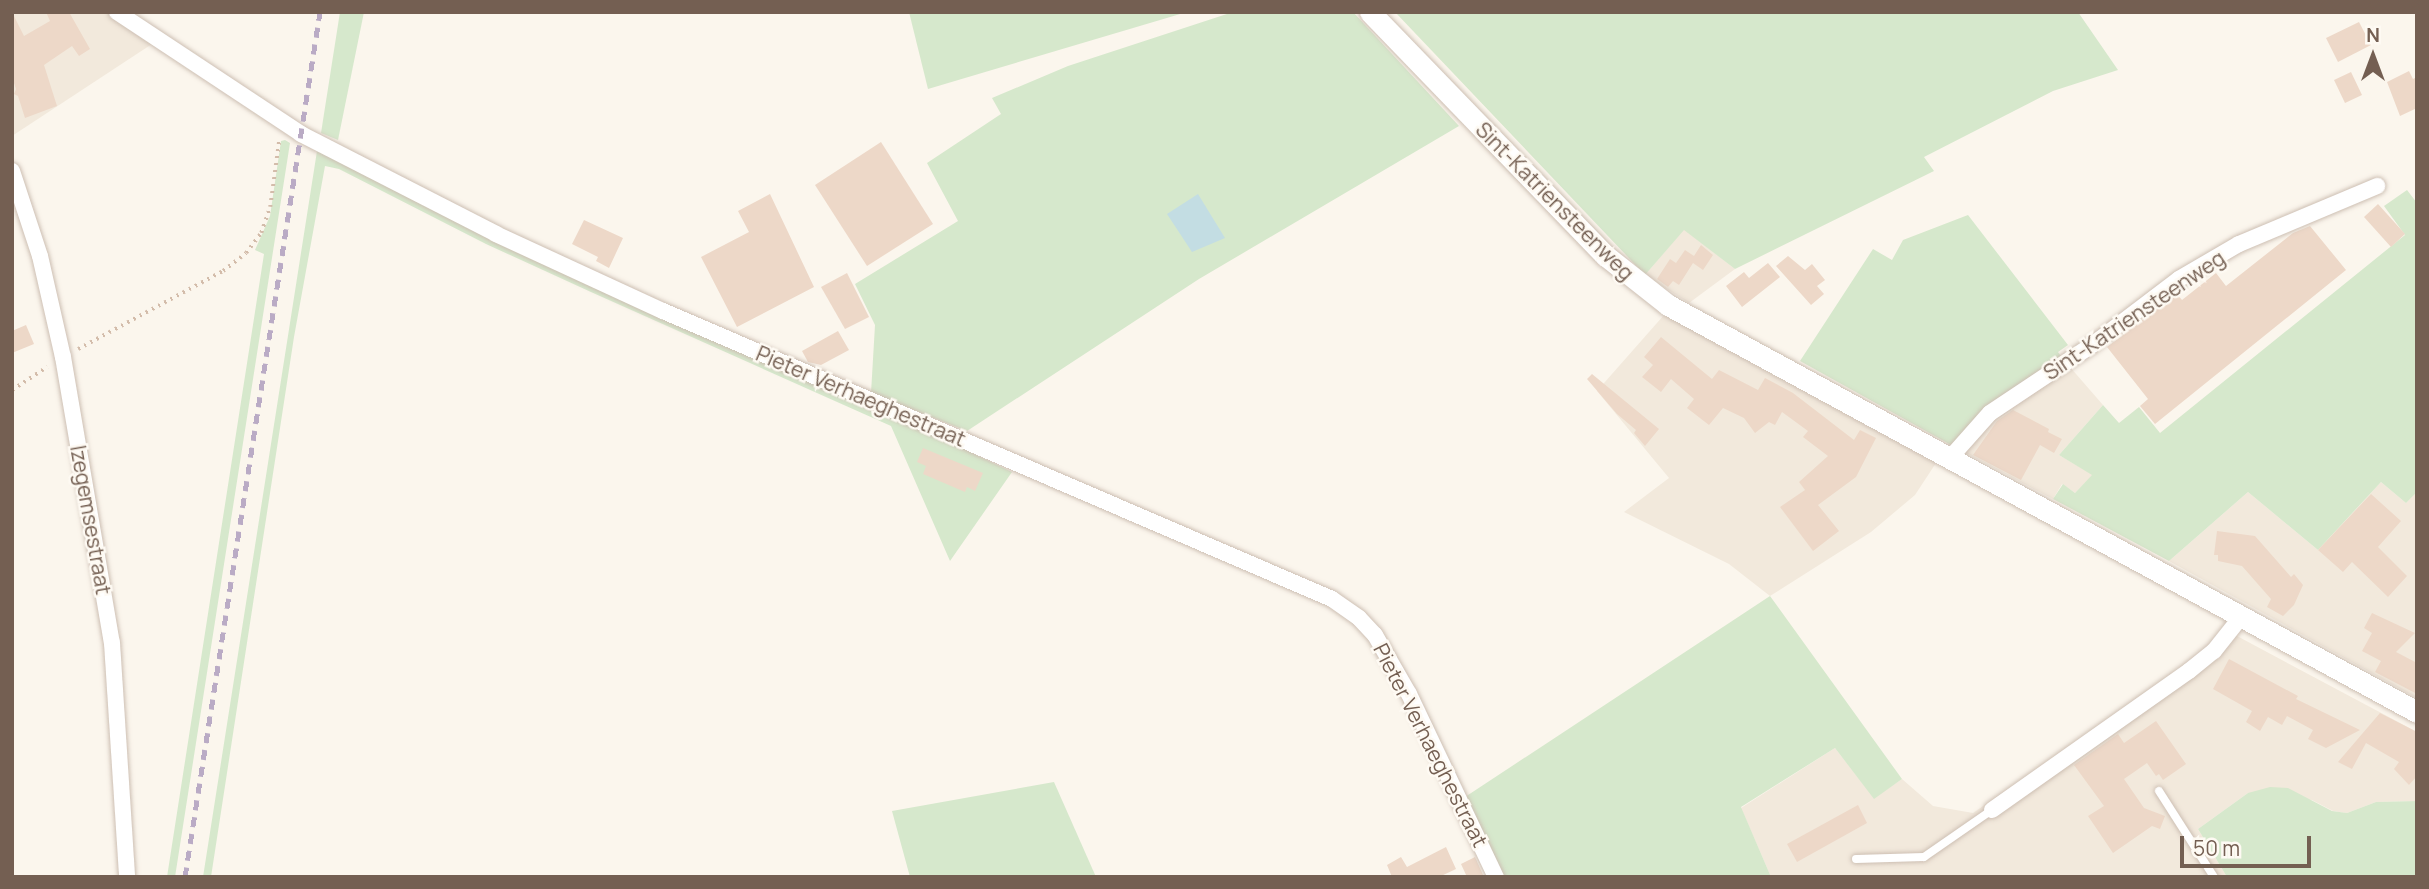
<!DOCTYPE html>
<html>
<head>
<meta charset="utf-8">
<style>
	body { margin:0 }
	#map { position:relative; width:2429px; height:889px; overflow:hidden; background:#fbf6ed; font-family:Manrope,sans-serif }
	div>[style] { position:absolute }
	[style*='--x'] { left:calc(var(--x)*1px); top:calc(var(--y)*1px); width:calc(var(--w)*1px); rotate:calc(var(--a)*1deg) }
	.residential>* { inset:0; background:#f2e9dc }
	.green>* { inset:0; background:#d6e8cc }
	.water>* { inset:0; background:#c3dde3 }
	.building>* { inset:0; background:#edd8c8 }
	.path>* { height:3.5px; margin-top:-1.75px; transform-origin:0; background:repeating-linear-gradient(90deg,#d3bcaa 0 2px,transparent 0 7px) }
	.roads { filter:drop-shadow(0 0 2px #cdbfb3) drop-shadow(0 0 2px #cdbfb3) }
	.service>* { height:8px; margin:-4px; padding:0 4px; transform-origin:4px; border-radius:4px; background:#fff }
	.minor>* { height:16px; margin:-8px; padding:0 8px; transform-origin:8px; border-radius:8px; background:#fff }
	.tertiary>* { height:21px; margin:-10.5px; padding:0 10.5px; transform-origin:10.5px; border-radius:10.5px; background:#fff }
	.rail>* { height:5px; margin-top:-2.5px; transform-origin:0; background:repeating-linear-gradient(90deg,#baabc5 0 10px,transparent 0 17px) }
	span { translate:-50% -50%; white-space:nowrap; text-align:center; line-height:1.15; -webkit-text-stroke:5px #fefaf3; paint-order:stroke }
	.street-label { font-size:21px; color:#745f52 }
	.frame { position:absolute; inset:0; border:14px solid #745f52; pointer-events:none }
	.north { position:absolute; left:2338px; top:21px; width:70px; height:70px; -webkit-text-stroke:5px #fefaf3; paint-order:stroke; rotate:0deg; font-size:19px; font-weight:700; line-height:28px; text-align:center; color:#745f52 }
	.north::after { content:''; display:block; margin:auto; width:24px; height:32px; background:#745f52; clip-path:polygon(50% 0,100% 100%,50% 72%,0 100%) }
	.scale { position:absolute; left:2180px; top:836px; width:131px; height:32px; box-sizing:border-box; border:4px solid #745f52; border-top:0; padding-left:9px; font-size:21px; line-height:24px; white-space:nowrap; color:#745f52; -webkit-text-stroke:5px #fefaf3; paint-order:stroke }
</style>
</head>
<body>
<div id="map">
	<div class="residential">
		<i style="clip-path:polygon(12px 12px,106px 12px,152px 44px,12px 136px)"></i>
		<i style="clip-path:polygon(1684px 229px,1735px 269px,1689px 303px,1645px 275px)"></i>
		<i style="clip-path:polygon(1664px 315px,1936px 463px,1915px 495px,1871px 532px,1770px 596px,1729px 564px,1624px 512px,1669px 478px,1597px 391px)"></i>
		<i style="clip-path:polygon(2063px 359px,2103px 405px,2059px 455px,2093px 475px,2075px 493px,2062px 484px,2053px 499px,1951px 445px,1989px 409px)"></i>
		<i style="clip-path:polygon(2381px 482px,2406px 503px,2417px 492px,2417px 698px,2169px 561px,2248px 492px,2318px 550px)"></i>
		<i style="clip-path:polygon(2222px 628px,2417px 732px,2417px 801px,2376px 802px,2347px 813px,2333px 811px,2312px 800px,2248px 793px,2198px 829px,2227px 877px,1771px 877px,1741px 808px,1835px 748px,1874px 798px,1902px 779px,1933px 806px,1973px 813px,2194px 660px,2218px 637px)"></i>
	</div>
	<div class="green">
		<i style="clip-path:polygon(340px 12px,364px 12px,338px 140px,321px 133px)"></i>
		<i style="clip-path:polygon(909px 12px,1187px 12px,928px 89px)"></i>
		<i style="clip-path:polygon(1233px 12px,1353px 12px,1459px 126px,1199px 279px,967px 431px,871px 393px,875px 325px,855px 284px,958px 221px,927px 163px,1001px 114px,992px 98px,1068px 66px)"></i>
		<i style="clip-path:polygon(1395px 12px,2078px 12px,2118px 70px,2053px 91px,1924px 157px,1934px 171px,1735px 269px,1684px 230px,1645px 275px)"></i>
		<i style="clip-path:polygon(285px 140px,290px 143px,175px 877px,167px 877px,264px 254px,255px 250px,270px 216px,281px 141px)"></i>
		<i style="clip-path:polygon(317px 151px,896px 417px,1012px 472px,950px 561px,891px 426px,591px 292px,486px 244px,339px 169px,325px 166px,294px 337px,211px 877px,203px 877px)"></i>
		<i style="clip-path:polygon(2407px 190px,2417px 203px,2417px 492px,2406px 503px,2381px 482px,2318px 550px,2248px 492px,2169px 561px,2053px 499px,2063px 484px,2075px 493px,2092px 475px,2059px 455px,2103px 405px,2119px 423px,2139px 407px,2160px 433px,2405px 235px,2384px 206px)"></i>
		<i style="clip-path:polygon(1968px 215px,2068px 345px,2058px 352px,2063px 359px,1989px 409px,1951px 445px,1800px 361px,1873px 249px,1892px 260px,1903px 240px)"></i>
		<i style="clip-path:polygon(1770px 596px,1902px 779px,1874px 799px,1835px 748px,1741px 807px,1771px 877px,1502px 877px,1462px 799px)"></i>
		<i style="clip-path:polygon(1054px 782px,1096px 877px,910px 877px,892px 811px)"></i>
		<i style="clip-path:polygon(2270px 787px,2288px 788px,2332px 811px,2347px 813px,2376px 802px,2417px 801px,2417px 877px,2227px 877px,2198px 829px,2248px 793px)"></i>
	</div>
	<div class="water">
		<i style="clip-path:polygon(1198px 194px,1225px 238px,1192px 252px,1167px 214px)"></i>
	</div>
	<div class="building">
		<i style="clip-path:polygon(12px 12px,24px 36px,50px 21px,46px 12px,69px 12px,90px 49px,79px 56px,72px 46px,44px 65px,57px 106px,25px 118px,18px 96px,14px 94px,16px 89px,12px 77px)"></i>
		<i style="clip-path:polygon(2359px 22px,2371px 45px,2338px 62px,2326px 38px)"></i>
		<i style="clip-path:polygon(2409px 71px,2413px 79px,2417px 77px,2417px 108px,2400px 116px,2387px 82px)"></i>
		<i style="clip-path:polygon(2351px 72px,2362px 95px,2345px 103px,2334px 80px)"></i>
		<i style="clip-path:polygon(881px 142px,933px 224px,867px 266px,815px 185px)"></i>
		<i style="clip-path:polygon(770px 194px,814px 287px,737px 327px,701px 257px,749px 232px,738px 211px)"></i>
		<i style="clip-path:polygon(2378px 204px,2405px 234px,2391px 247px,2364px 217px)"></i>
		<i style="clip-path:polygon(584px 220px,623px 238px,609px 268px,596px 261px,598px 257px,572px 244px)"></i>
		<i style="clip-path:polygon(2310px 226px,2346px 270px,2155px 424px,2140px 406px,2148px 399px,2107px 347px,2177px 294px,2182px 300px,2216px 273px,2226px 286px,2293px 233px)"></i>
		<i style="clip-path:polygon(1701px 245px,1713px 255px,1703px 270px,1693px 263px,1679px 285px,1673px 281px,1668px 287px,1657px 279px,1670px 259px,1676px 263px,1685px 250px,1694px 256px)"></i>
		<i style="clip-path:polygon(1788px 256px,1805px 270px,1812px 264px,1825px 280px,1817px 286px,1824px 294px,1811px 305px,1776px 266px)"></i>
		<i style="clip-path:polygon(1768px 263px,1780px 277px,1742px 307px,1726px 286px,1744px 272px,1749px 278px)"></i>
		<i style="clip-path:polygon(847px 273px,869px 317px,845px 329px,821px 287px)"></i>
		<i style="clip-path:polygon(26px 325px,34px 344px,12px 353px,12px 331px)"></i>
		<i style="clip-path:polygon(838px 331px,849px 350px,821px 365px,808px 362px,802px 351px)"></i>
		<i style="clip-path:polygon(1661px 337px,1712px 379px,1719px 370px,1758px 390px,1765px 378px,1793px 393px,1854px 440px,1860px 430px,1876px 438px,1856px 477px,1818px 505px,1839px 531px,1813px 551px,1780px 507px,1805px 490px,1799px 482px,1828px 456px,1803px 437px,1808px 431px,1782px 412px,1775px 425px,1769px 422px,1755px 433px,1744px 418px,1723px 408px,1709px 425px,1687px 408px,1694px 399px,1671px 379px,1661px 392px,1642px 377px,1653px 365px,1644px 357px)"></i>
		<i style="clip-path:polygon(1592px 374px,1659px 429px,1645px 446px,1634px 433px,1636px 430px,1617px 414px,1587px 379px)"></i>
		<i style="clip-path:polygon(2013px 410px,2049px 429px,2048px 432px,2062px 439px,2054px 453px,2040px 445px,2021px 480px,1973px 455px,1997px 421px)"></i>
		<i style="clip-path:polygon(923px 448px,983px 473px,975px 491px,967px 487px,965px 492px,923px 474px,926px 466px,917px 462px)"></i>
		<i style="clip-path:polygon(2371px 494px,2401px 521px,2378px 547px,2407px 576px,2388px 597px,2352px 562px,2343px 572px,2318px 550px)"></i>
		<i style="clip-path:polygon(2217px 531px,2255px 536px,2291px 577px,2294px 574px,2303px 585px,2294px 605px,2283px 616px,2267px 607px,2271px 599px,2242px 566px,2218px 561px,2218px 555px,2214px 555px)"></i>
		<i style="clip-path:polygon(2372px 613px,2415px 633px,2396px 652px,2417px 663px,2417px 694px,2375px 672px,2381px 661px,2362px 651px,2372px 633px,2364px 628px)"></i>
		<i style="clip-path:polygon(2229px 659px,2298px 696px,2296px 699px,2360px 730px,2326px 748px,2308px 739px,2313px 730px,2287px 716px,2282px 725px,2268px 717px,2260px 731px,2246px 722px,2252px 711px,2213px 689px)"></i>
		<i style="clip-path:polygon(2380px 713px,2417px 732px,2417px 776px,2409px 785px,2394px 769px,2399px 762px,2366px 743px,2352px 769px,2338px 762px)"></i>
		<i style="clip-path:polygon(2156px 721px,2186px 764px,2163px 780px,2159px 774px,2156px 776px,2147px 763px,2124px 779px,2144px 808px,2165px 816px,2160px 829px,2152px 826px,2113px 853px,2088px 816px,2104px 806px,2074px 765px,2118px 734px,2124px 743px)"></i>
		<i style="clip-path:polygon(1858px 805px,1867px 823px,1797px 862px,1787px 844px)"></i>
		<i style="clip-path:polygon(1446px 847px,1456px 869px,1439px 877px,1392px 877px,1387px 865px,1401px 857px,1407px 867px)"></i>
		<i style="clip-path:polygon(1475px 857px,1484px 877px,1467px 877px,1461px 864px)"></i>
	</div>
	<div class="path">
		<i style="--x:78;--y:349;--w:165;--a:-28.3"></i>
		<i style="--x:223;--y:271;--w:29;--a:-38"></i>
		<i style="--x:246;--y:253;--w:25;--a:-53"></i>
		<i style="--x:261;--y:233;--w:28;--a:-71"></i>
		<i style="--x:270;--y:207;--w:68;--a:-82.3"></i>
		<i style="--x:12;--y:390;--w:42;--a:-33.3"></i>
	</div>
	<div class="roads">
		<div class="service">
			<i style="--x:2159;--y:791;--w:102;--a:57.4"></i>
			<i style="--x:1856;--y:859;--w:68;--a:-1.7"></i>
			<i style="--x:1924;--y:857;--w:83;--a:-34.7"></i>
		</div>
		<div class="minor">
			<i style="--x:117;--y:12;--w:221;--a:33.5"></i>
			<i style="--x:301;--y:134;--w:219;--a:27.1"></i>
			<i style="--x:496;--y:234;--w:184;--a:24.8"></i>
			<i style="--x:663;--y:311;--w:728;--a:23.29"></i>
			<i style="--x:1332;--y:599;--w:33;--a:35"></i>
			<i style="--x:1359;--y:618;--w:23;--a:47"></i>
			<i style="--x:1375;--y:635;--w:68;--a:60"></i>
			<i style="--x:1409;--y:694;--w:203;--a:64.6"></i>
			<i style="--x:12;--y:171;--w:89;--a:71.8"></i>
			<i style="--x:40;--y:256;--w:104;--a:77.2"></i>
			<i style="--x:63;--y:357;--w:290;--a:80.3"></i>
			<i style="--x:112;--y:643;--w:234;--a:86.3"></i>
			<i style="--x:1950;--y:458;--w:60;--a:-48.4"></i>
			<i style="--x:1990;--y:413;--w:123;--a:-33.7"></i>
			<i style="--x:2092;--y:345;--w:109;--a:-37.2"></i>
			<i style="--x:2179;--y:279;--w:69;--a:-30.3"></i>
			<i style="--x:2239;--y:244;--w:150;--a:-22.8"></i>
			<i style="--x:1992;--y:810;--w:241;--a:-35.2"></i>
			<i style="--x:2189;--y:671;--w:32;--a:-39"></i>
			<i style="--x:2214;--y:651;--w:43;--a:-51.5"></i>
		</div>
		<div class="tertiary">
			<i style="--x:1370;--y:12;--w:339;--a:46"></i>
			<i style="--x:1606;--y:256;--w:79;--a:38.3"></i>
			<i style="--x:1668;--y:305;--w:852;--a:28.52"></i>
		</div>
	</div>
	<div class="rail">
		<i style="--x:185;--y:877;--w:875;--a:-81.13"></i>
	</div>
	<div class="street-label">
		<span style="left:1555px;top:201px;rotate:45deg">Sint-Katriensteenweg</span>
		<span style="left:2134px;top:315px;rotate:-34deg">Sint-Katriensteenweg</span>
		<span style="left:861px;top:396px;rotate:23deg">Pieter Verhaeghestraat</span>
		<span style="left:91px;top:520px;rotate:80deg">Izegemsestraat</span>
		<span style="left:1431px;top:745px;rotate:63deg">Pieter Verhaeghestraat</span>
	</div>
	<div class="frame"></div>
	<div class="north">N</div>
	<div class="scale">50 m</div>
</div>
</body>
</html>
